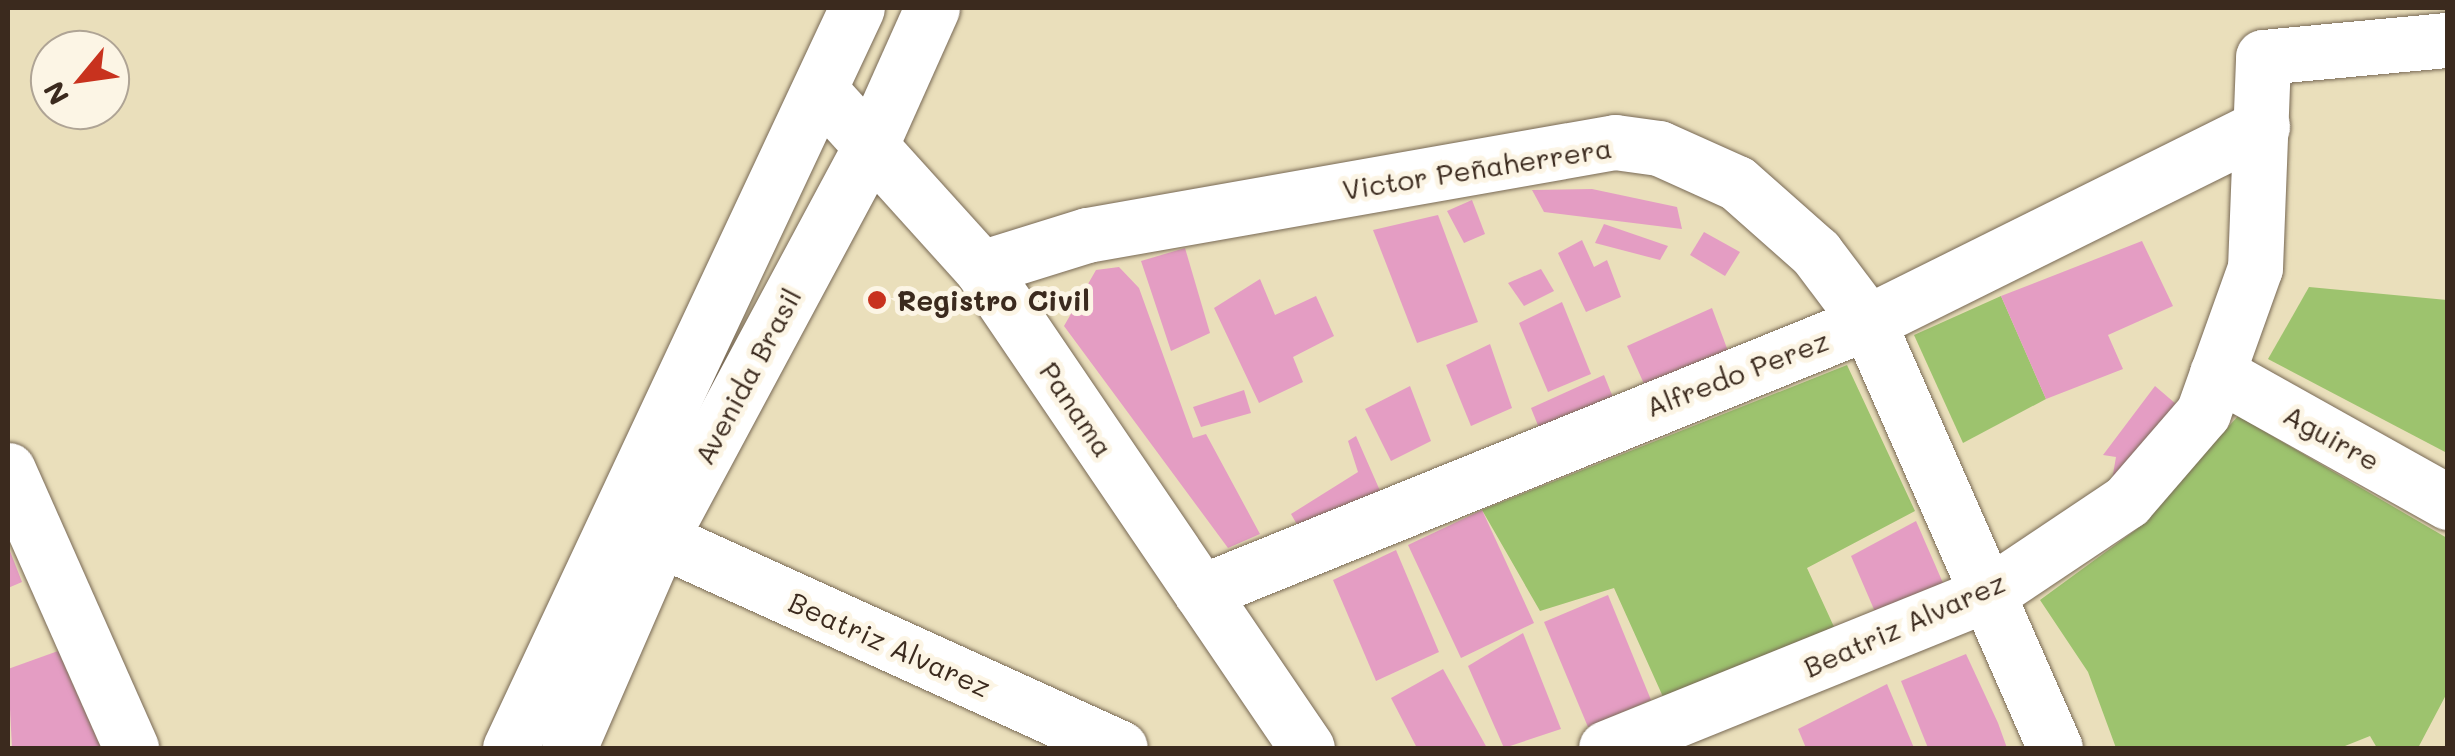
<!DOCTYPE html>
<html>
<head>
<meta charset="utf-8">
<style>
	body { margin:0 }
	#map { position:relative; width:2455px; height:756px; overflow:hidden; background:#eadfbb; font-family:Mali,sans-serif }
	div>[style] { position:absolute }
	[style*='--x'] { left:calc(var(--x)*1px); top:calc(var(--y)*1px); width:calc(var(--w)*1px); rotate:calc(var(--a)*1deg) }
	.green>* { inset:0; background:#9dc36e }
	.building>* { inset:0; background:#e49dc3 }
	.roads { filter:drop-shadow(0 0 2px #786955) drop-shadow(0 0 2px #786955) }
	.minor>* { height:55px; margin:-27.5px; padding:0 27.5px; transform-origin:27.5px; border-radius:27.5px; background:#fff }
	.dots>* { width:28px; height:28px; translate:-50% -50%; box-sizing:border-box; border:5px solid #fcf5e5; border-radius:50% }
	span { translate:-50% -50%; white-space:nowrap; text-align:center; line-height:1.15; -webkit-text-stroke:10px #fcf5e5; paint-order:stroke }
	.street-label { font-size:28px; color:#3b2a1e }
	.poi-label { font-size:28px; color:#3b2a1e; font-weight:700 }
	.left { translate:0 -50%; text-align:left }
	.frame { position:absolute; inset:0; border:10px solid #3b2a1e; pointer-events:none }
	.north { position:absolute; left:30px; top:30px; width:100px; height:100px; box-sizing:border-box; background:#fcf5e5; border:2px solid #afa495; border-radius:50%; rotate:241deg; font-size:28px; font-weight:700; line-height:40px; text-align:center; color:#3b2a1e }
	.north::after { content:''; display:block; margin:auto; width:35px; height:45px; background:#c8321e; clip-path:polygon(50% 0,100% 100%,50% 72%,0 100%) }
</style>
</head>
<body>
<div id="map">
	<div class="green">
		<i style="clip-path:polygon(2309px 287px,2447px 300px,2447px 453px,2268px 359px)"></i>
		<i style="clip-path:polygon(2001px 296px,2046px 399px,1963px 443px,1914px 335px)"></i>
		<i style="clip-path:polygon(1847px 365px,1915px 511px,1807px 568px,1835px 629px,1664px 699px,1614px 588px,1540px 611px,1482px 510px)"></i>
		<i style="clip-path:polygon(2238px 416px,2447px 538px,2447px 693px,2418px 748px,2377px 748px,2370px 736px,2340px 748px,2116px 748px,2088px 672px,2040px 600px,2137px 529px)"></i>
	</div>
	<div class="building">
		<i style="clip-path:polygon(1592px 189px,1677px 207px,1682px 229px,1544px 212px,1532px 190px)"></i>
		<i style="clip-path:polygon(1472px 200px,1485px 234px,1464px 243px,1447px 211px)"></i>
		<i style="clip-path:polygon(1438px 215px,1478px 322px,1417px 343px,1373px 230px)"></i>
		<i style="clip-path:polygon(1604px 224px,1668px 246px,1660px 260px,1595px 243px)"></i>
		<i style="clip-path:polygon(1704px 232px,1740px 252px,1725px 276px,1690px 255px)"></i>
		<i style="clip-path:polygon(1582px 240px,1594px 267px,1607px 260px,1621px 297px,1586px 312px,1558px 253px)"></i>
		<i style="clip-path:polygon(2142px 241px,2173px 306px,2108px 335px,2123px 369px,2046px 399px,2001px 296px)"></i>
		<i style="clip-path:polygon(1185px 248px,1210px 333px,1171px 351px,1141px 261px)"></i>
		<i style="clip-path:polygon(1119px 267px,1139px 288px,1193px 438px,1206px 434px,1260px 534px,1228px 548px,1064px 326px,1096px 270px)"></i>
		<i style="clip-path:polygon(1541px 269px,1554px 291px,1524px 306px,1508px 283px)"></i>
		<i style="clip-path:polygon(1260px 279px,1275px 315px,1316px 296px,1334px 336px,1293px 357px,1303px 382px,1259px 403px,1214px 308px)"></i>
		<i style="clip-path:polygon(1562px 302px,1591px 374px,1548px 392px,1519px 323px)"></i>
		<i style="clip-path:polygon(1712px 308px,1728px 351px,1645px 386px,1627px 346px)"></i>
		<i style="clip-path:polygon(1490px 344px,1512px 408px,1471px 426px,1446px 365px)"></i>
		<i style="clip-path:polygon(1604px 375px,1614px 400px,1541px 433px,1531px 408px)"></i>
		<i style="clip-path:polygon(1410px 386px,1431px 441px,1391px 461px,1365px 409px)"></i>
		<i style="clip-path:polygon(2155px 386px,2176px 404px,2112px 480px,2116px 457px,2103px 455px)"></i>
		<i style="clip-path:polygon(1244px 390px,1251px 413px,1201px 427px,1193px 407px)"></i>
		<i style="clip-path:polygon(1356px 436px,1381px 493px,1299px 528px,1291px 514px,1358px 472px,1348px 441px)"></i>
		<i style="clip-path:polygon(1482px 510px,1534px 623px,1461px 658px,1408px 545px)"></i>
		<i style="clip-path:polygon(1916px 521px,1943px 583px,1876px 614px,1851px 556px)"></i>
		<i style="clip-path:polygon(8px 546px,22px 582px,8px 588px)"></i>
		<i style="clip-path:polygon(1396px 550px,1439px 652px,1376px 681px,1333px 580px)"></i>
		<i style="clip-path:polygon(1608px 595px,1651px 700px,1588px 727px,1544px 622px)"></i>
		<i style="clip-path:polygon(1523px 633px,1561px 729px,1504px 748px,1468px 666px)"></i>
		<i style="clip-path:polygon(58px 651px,101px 748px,12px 748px,8px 669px)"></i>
		<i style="clip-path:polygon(1966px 654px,1998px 723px,2007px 748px,1928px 748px,1901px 681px)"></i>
		<i style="clip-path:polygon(1443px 669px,1487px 748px,1417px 748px,1391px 698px)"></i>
		<i style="clip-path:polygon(1887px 684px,1914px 748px,1806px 748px,1798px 729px)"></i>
	</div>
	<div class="roads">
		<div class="minor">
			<i style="--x:821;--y:91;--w:239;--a:47.9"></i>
			<i style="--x:981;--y:268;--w:580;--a:55.82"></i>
			<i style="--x:981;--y:268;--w:111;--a:-17.3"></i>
			<i style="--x:1087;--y:235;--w:536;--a:-9.99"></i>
			<i style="--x:1615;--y:142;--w:44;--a:7.8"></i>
			<i style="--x:1659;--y:148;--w:85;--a:24.2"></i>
			<i style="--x:1737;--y:183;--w:106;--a:41.5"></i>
			<i style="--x:1816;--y:253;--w:86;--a:53"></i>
			<i style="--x:1868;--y:322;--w:465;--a:66.3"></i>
			<i style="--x:2217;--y:373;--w:265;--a:29.2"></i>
			<i style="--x:8;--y:470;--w:304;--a:66.1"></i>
			<i style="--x:660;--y:539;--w:505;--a:24.43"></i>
			<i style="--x:1201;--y:592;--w:720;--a:-22.04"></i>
			<i style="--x:1868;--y:322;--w:440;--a:-26.4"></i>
			<i style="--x:510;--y:748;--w:817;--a:-64.88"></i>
			<i style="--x:569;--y:748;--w:228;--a:-66.5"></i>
			<i style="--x:660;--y:539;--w:442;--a:-61.8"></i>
			<i style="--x:869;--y:149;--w:154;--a:-65.9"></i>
			<i style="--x:1606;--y:748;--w:412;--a:-22"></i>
			<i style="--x:1988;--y:594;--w:167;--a:-33.8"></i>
			<i style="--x:2127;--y:501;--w:116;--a:-49.2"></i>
			<i style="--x:2203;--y:413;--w:154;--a:-70.3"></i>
			<i style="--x:2255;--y:268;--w:211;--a:-87.8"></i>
			<i style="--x:2263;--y:57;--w:186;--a:-5.3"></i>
		</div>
	</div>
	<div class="dots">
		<i style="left:877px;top:300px;background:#c8321e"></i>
	</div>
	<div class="street-label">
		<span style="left:1477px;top:168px;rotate:-9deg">Victor Peñaherrera</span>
		<span style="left:1737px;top:373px;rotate:-21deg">Alfredo Perez</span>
		<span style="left:747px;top:376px;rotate:-62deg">Avenida Brasil</span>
		<span style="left:1077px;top:409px;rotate:56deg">Panama</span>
		<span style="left:2332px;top:437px;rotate:29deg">Aguirre</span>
		<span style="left:1904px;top:624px;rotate:-24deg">Beatriz Alvarez</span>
		<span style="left:890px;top:644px;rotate:24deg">Beatriz Alvarez</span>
	</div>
	<div class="poi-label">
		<span class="left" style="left:897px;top:300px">Registro Civil</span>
	</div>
	<div class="frame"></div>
	<div class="north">N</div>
</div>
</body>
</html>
